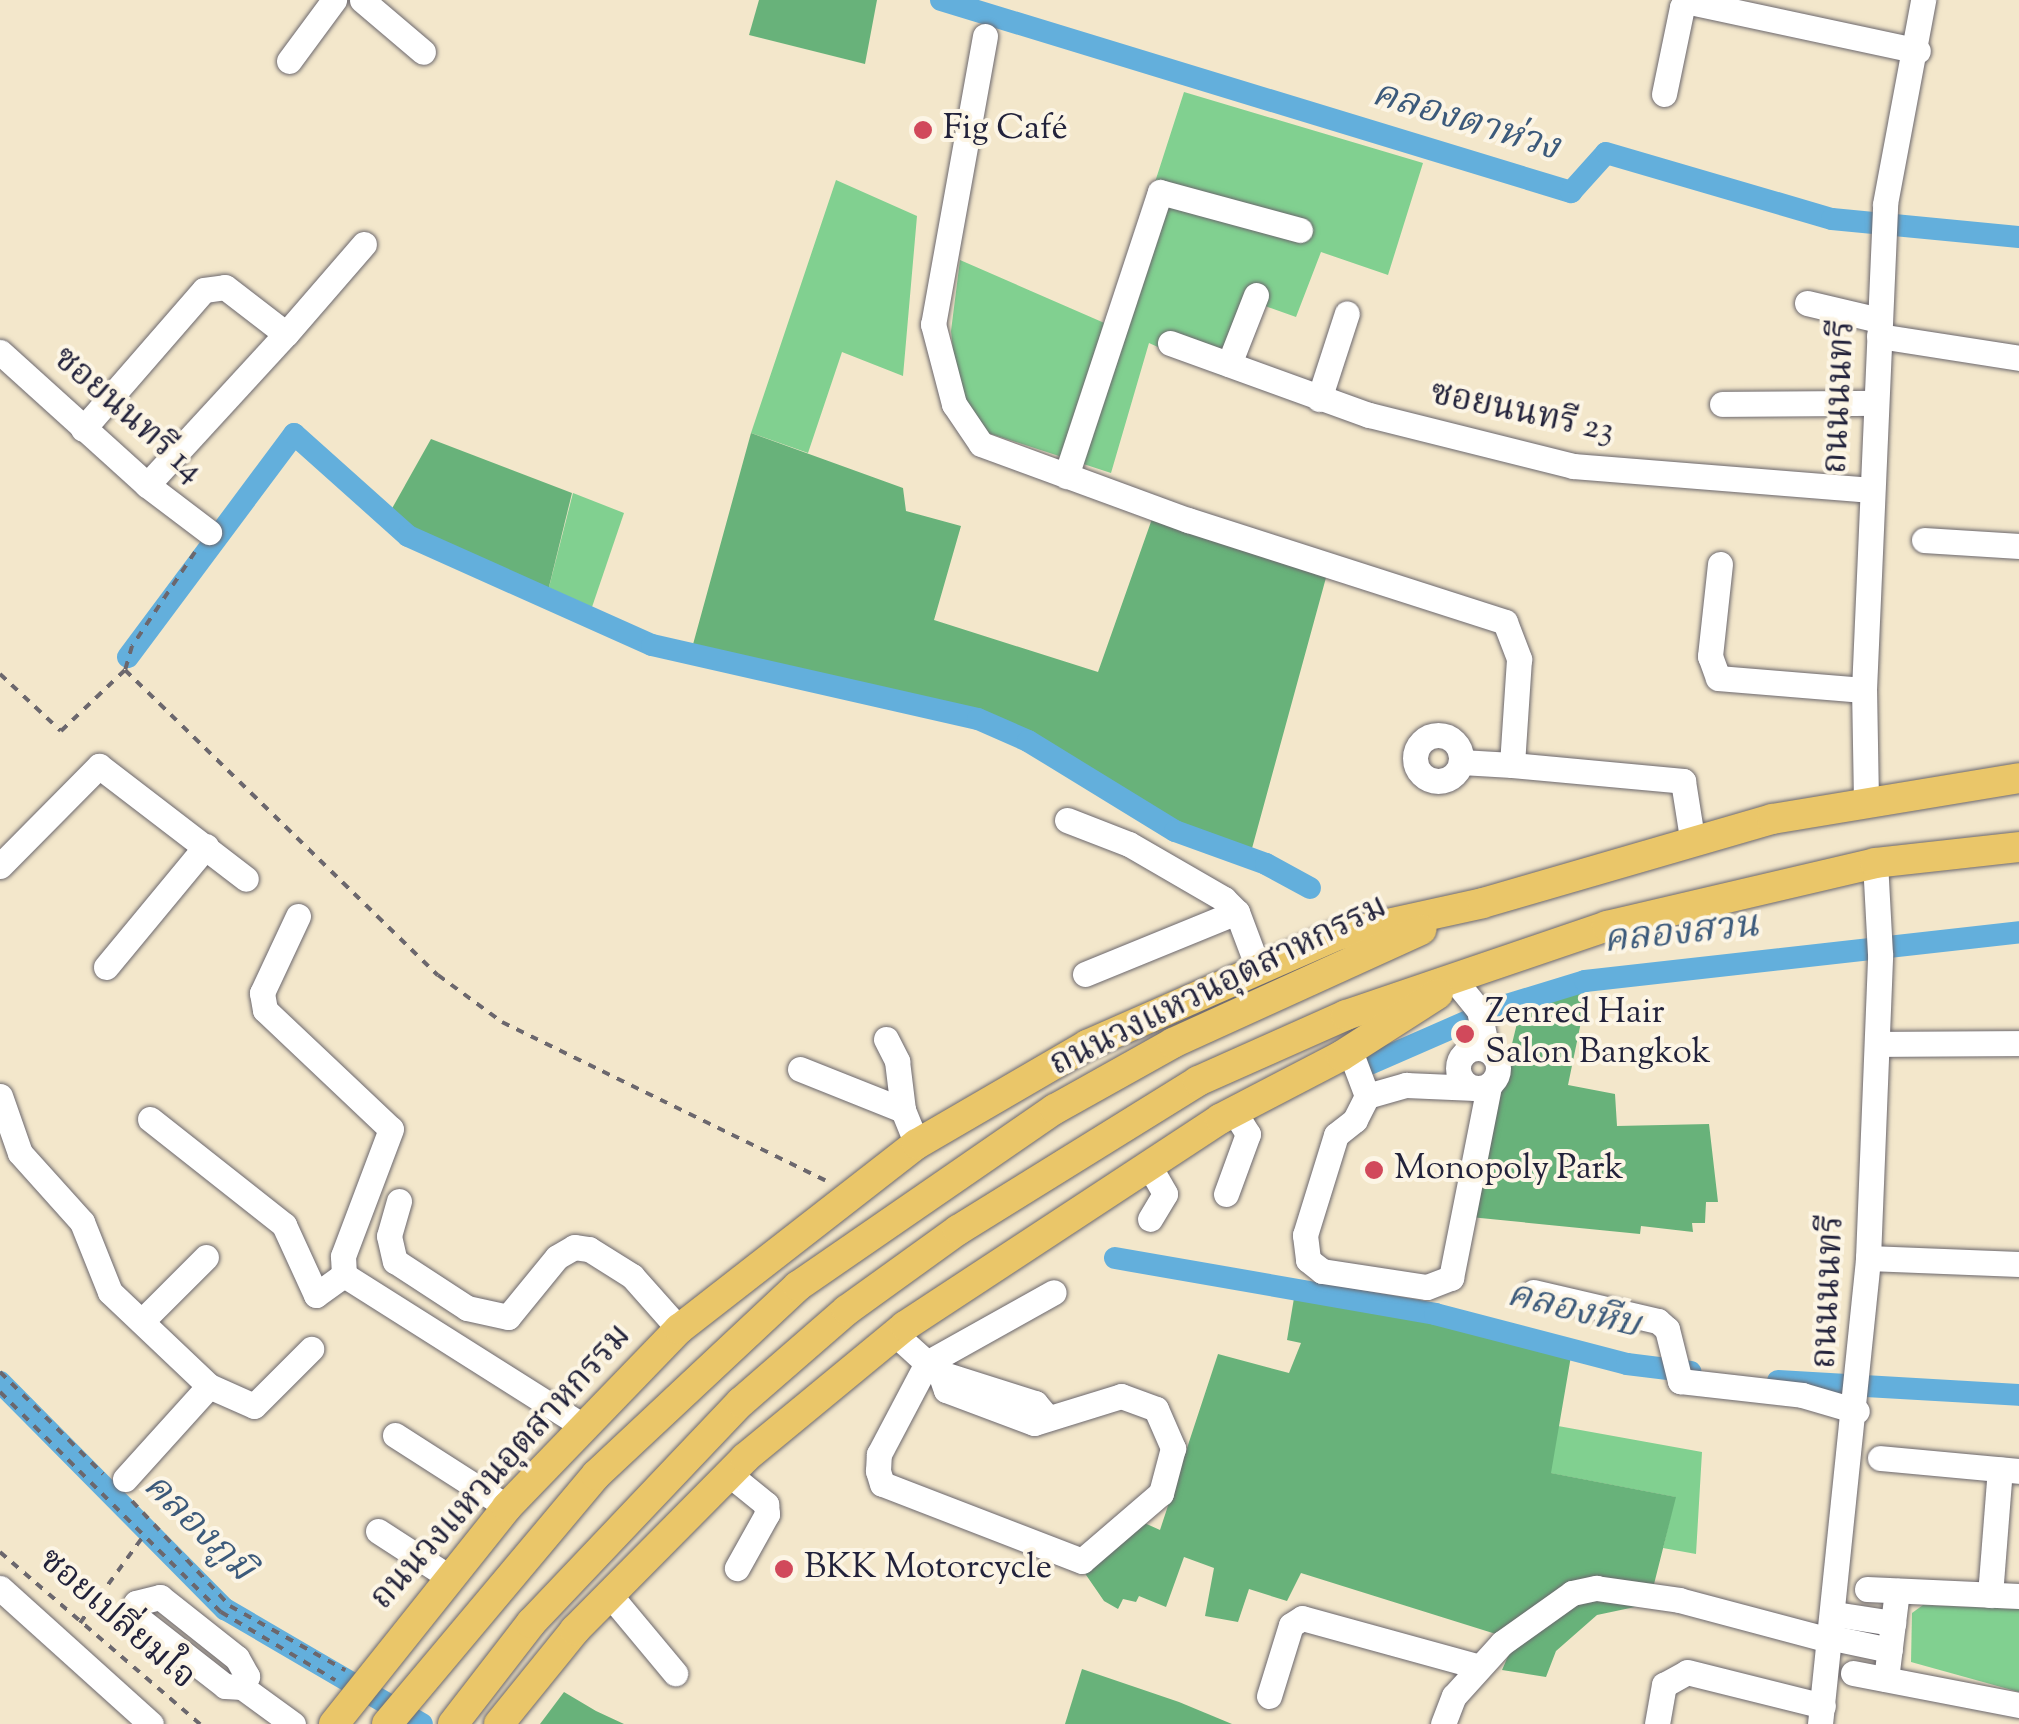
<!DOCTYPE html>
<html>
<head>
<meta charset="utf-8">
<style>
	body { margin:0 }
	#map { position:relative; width:2019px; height:1724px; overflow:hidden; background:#f3e7cb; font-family:"Sorts Mill Goudy","Noto Serif Thai",serif }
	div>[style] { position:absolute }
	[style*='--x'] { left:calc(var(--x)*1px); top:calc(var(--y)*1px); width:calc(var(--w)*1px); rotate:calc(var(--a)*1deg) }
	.green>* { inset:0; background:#81d090 }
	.forest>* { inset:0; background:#68b27a }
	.canal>* { height:22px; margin:-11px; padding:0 11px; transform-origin:11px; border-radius:11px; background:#63afdc }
	.path>* { height:4px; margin-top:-2px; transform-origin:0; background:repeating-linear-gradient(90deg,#6b676d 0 8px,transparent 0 16px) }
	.roads { filter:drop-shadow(0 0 2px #6b676d) drop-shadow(0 0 2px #6b676d) }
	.minor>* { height:25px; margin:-12.5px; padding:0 12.5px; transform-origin:12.5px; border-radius:12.5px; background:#fff }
	.minor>.ring { margin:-12.5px; padding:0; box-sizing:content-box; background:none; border:25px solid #fff; border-radius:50% }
	.major>* { height:30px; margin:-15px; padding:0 15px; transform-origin:15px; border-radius:15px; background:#eac669 }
	.dots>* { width:28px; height:28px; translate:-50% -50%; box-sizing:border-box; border:5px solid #fcf5e5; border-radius:50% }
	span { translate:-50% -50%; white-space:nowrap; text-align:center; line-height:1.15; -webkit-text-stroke:8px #fcf5e5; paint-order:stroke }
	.poi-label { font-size:35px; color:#22223b }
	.left { translate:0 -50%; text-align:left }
	.street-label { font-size:35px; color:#22223b }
	.water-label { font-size:38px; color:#3c5a7b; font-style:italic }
</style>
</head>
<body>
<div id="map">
	<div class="green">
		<i style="clip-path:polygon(1184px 92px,1423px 163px,1388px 275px,1321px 252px,1296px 317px,1243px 298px,1222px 376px,1149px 343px,1111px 473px,988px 433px,968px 406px,955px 369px,951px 331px,960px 260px,1109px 325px)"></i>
		<i style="clip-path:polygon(836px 180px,917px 216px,903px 376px,842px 352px,808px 453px,751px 433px)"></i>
		<i style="clip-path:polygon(573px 493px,624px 513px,591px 610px,548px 591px)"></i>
		<i style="clip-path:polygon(1558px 1426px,1702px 1452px,1696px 1554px,1663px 1548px,1675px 1497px,1550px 1473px)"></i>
		<i style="clip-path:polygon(1923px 1605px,2019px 1609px,2019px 1692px,1911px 1662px,1912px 1613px)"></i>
	</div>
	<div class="forest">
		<i style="clip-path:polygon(759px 0,877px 0,865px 64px,749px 35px)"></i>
		<i style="clip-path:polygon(751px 433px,903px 488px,906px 511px,961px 526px,934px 620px,1098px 672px,1153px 516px,1327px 574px,1251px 852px,1187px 830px,991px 718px,692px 648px)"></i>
		<i style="clip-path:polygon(431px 439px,572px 493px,548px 591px,403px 525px,390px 512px)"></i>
		<i style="clip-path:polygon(1587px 993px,1568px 1085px,1615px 1094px,1617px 1126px,1709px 1124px,1718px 1202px,1706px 1202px,1705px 1223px,1692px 1223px,1693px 1232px,1641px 1226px,1640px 1234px,1470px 1217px,1519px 1015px,1563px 995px)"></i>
		<i style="clip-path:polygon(1294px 1298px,1427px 1319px,1571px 1356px,1551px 1473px,1676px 1497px,1649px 1604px,1597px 1615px,1556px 1651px,1546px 1677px,1502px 1670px,1515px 1640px,1301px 1573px,1287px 1601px,1249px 1589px,1238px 1622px,1205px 1616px,1214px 1568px,1184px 1557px,1166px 1607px,1139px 1596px,1136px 1602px,1123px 1599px,1118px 1609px,1104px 1601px,1084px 1572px,1140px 1521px,1160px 1530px,1218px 1354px,1289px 1373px,1301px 1343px,1287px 1340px)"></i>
		<i style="clip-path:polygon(1082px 1669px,1179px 1702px,1232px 1724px,1065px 1724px)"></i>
		<i style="clip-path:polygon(564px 1692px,596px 1711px,624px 1724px,540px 1724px)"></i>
	</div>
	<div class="canal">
		<i style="--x:941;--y:0;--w:659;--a:16.95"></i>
		<i style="--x:1571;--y:192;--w:52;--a:-48.1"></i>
		<i style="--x:1606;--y:153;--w:235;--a:16.3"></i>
		<i style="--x:1832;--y:219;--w:188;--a:5.5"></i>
		<i style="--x:128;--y:657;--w:278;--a:-53.3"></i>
		<i style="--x:294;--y:434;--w:153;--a:41.8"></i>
		<i style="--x:408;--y:536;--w:267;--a:24.1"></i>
		<i style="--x:652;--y:645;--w:334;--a:12.8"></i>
		<i style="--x:978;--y:719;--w:55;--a:23.7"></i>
		<i style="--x:1028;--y:741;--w:172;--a:31.5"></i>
		<i style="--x:1175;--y:831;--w:97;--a:19.9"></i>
		<i style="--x:1266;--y:864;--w:50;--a:28.6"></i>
		<i style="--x:1365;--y:1066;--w:147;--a:-23.6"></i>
		<i style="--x:1500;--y:1007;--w:89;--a:-17"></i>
		<i style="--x:1585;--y:981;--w:437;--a:-6.4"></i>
		<i style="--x:1115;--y:1258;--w:325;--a:9.9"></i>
		<i style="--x:1435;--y:1314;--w:198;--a:14.6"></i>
		<i style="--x:1627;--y:1364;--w:64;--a:7.1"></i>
		<i style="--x:1778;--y:1381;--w:241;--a:3.3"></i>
		<i style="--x:0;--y:1382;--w:320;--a:45.3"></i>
		<i style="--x:225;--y:1609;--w:228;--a:30.3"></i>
	</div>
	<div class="path">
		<i style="--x:195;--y:552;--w:113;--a:123.8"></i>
		<i style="--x:132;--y:646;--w:25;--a:106"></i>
		<i style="--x:125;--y:670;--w:437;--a:44.3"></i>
		<i style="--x:438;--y:975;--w:79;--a:36.3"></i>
		<i style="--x:502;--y:1022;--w:360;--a:26.1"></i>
		<i style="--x:0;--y:674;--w:83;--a:43.1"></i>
		<i style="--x:61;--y:731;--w:88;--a:-43.6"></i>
		<i style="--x:0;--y:1372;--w:145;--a:44.7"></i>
		<i style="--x:0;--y:1392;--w:312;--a:44.9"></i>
		<i style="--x:221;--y:1612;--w:133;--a:30.8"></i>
		<i style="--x:132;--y:1501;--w:144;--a:47"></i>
		<i style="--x:230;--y:1606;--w:132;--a:29.1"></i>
		<i style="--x:0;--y:1552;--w:264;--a:40.7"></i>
		<i style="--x:80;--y:1623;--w:110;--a:-53.9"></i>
	</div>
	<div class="roads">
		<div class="minor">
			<i style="--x:362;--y:0;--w:80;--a:40.4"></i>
			<i style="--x:985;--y:36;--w:293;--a:100.2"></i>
			<i style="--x:933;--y:324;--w:83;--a:75.3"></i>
			<i style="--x:954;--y:404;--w:48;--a:56"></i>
			<i style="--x:981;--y:444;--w:221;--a:20.2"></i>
			<i style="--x:1188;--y:520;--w:333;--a:17.8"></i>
			<i style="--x:1505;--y:622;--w:40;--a:69"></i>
			<i style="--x:1519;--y:659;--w:106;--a:93.8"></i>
			<i style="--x:1512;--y:765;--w:172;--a:5.3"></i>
			<i style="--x:1683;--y:781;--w:58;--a:81"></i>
			<i style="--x:289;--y:61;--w:76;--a:-53.6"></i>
			<i style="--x:1664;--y:94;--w:89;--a:-78.3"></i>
			<i style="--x:1682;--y:7;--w:9;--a:-32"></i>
			<i style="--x:1690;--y:2;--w:233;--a:12.1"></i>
			<i style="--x:1807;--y:303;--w:74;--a:13.3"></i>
			<i style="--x:1879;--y:336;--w:142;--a:8.9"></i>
			<i style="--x:1170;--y:343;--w:212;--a:19.9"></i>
			<i style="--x:1369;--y:415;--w:210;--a:14"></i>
			<i style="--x:1573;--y:466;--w:300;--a:4.6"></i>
			<i style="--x:0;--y:352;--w:198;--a:42.1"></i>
			<i style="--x:147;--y:485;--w:78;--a:37.2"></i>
			<i style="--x:1229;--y:364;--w:74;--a:-68.6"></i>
			<i style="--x:1319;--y:399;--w:90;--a:-72"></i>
			<i style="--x:1722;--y:404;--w:154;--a:-0.4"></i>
			<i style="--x:83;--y:429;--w:184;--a:-49"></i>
			<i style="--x:204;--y:290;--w:21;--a:-8"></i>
			<i style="--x:225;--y:287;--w:77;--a:37.6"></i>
			<i style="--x:286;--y:334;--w:119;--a:-49.1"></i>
			<i style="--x:1066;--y:476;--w:299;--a:-71.7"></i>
			<i style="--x:1160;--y:192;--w:145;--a:15.2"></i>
			<i style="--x:147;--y:485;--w:205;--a:-47.4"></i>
			<i style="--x:1924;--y:540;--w:95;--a:3.6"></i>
			<i style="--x:1720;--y:564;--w:93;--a:96.2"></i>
			<i style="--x:1710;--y:656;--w:23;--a:70"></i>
			<i style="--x:1718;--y:678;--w:146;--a:4.7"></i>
			<i class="ring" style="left:1415px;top:735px;width:21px;height:21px"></i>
			<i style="--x:1461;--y:762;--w:51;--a:3.4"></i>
			<i style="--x:1866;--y:801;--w:111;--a:-91"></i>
			<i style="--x:1864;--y:690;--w:486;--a:-87.5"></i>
			<i style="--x:1885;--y:204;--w:208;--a:-79.4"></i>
			<i style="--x:1067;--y:820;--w:66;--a:21.2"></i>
			<i style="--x:1129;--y:844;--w:110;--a:30.1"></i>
			<i style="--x:1224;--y:899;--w:18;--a:45"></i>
			<i style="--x:1237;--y:912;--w:60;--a:69.4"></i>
			<i style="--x:0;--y:866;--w:141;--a:-45.3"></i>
			<i style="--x:99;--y:766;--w:185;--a:37.5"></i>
			<i style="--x:298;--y:916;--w:85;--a:115.1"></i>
			<i style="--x:262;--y:993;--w:17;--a:80"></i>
			<i style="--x:265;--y:1010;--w:173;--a:43.4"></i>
			<i style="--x:391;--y:1129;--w:136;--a:110.7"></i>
			<i style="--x:343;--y:1256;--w:19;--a:87"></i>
			<i style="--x:344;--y:1275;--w:280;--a:32.3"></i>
			<i style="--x:106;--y:967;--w:157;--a:-50.4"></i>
			<i style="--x:1085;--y:974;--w:164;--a:-22.2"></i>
			<i style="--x:1456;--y:982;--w:36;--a:51"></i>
			<i style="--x:1479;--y:1010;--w:41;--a:78.7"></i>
			<i style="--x:886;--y:1039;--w:25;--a:63"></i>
			<i style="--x:897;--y:1061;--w:49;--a:83"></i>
			<i style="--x:1878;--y:1044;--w:141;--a:-0.4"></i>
			<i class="ring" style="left:1458px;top:1048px;width:15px;height:15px"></i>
			<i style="--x:1350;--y:1051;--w:48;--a:69.3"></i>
			<i style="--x:1367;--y:1096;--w:27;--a:117"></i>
			<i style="--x:1355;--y:1120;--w:24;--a:142"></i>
			<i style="--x:1336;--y:1135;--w:105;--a:107.2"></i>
			<i style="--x:1305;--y:1235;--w:25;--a:83"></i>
			<i style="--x:1308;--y:1260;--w:18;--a:38"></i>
			<i style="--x:1322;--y:1271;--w:106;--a:8.7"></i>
			<i style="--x:1427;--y:1287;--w:26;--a:-21"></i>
			<i style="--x:1451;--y:1278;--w:196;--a:-78.8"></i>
			<i style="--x:800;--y:1069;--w:111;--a:21.7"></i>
			<i style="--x:903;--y:1110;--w:37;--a:68"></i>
			<i style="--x:0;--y:1096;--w:60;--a:70.7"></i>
			<i style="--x:20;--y:1153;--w:93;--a:48.1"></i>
			<i style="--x:82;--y:1222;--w:75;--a:68.2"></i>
			<i style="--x:110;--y:1292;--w:137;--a:43.5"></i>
			<i style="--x:209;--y:1386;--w:49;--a:24"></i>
			<i style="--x:254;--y:1406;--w:81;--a:-45"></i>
			<i style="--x:1367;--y:1096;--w:41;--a:-15.8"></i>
			<i style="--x:1406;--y:1085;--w:69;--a:2.5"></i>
			<i style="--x:150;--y:1119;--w:171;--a:38.3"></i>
			<i style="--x:284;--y:1225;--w:77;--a:65.4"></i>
			<i style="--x:316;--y:1295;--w:34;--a:-36"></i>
			<i style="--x:1148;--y:1164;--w:34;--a:60"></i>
			<i style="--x:1165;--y:1194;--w:29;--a:121"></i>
			<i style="--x:1226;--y:1194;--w:64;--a:-69.9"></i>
			<i style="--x:1248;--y:1134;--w:26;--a:-122"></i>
			<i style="--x:399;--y:1201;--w:36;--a:106"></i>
			<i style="--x:389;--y:1236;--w:26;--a:77"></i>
			<i style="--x:395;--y:1261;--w:86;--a:33.1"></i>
			<i style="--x:467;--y:1308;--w:42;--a:12.4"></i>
			<i style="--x:508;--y:1317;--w:77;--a:-50.8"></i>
			<i style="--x:557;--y:1257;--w:20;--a:-30"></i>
			<i style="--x:574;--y:1247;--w:15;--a:8"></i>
			<i style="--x:589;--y:1249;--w:51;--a:32.1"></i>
			<i style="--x:632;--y:1276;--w:71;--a:48.4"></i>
			<i style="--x:1868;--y:1258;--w:151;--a:2.3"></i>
			<i style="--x:1533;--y:1292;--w:128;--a:13.1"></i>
			<i style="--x:1658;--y:1321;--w:12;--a:42"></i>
			<i style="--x:1667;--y:1329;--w:54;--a:76"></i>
			<i style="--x:1680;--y:1381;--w:123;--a:6.5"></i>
			<i style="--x:1802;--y:1395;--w:57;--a:16.2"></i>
			<i style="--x:143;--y:1320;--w:89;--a:-45"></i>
			<i style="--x:895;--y:1334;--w:43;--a:42.2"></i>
			<i style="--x:927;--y:1363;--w:16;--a:38"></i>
			<i style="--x:940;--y:1373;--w:18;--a:71"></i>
			<i style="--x:946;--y:1390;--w:94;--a:20.6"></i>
			<i style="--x:1034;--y:1423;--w:91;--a:-17.2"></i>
			<i style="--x:1121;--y:1396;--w:37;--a:20"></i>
			<i style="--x:1156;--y:1409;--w:43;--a:66.4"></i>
			<i style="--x:1173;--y:1448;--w:47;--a:104.9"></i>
			<i style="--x:1161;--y:1493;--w:104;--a:139.3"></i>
			<i style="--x:1082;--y:1561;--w:214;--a:-158.9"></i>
			<i style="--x:882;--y:1484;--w:14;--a:-107"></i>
			<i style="--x:878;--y:1471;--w:17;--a:-87"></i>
			<i style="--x:879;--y:1454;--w:103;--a:-62.2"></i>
			<i style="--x:927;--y:1363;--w:145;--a:-29.2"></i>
			<i style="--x:940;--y:1373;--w:100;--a:17.5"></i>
			<i style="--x:1035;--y:1403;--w:18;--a:49"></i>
			<i style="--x:395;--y:1435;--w:133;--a:32.7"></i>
			<i style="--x:1880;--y:1458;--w:140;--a:5.3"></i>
			<i style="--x:729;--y:1474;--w:48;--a:39"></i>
			<i style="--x:766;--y:1504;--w:10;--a:84"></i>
			<i style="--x:767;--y:1514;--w:62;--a:119.1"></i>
			<i style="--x:125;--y:1479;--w:125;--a:-47.9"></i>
			<i style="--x:378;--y:1531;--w:85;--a:32.9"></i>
			<i style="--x:0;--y:1588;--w:203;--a:42"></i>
			<i style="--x:1867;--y:1589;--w:152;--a:2.6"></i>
			<i style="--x:610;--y:1595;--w:102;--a:50.2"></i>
			<i style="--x:1990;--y:1595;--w:126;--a:-85.5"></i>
			<i style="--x:1835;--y:1614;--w:59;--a:8.8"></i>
			<i style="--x:1833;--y:1638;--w:58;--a:11.9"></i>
			<i style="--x:1853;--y:1673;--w:169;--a:10.9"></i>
			<i style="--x:1886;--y:1679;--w:89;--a:-82.9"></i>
			<i style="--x:242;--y:1687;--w:17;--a:-177"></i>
			<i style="--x:225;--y:1686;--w:110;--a:-142"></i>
			<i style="--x:138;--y:1618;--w:15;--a:-98"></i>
			<i style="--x:136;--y:1603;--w:25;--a:-14"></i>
			<i style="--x:160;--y:1597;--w:98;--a:38.4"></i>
			<i style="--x:237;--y:1658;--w:21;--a:61"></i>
			<i style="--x:247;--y:1676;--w:12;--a:114"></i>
			<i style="--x:242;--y:1687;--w:63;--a:36"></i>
			<i style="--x:1269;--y:1696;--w:74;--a:-72.8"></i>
			<i style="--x:1291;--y:1625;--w:13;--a:-32"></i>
			<i style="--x:1302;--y:1618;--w:180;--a:15.4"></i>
			<i style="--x:1443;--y:1724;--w:30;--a:-69"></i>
			<i style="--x:1454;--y:1696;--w:72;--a:-47.8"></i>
			<i style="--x:1502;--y:1643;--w:86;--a:-35.5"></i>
			<i style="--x:1572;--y:1593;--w:25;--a:-12"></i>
			<i style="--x:1596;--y:1588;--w:84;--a:8.2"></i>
			<i style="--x:1679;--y:1600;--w:159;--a:14.9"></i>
			<i style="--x:1657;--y:1724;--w:40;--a:-80"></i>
			<i style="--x:1664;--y:1685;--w:26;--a:-29"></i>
			<i style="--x:1687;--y:1672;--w:140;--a:14"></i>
			<i style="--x:1820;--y:1724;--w:468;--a:-84.1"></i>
			<i style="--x:1868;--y:1258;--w:304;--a:-87.7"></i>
			<i style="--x:1880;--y:954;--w:91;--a:-93.1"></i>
		</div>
		<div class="major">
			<i style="--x:334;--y:1724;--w:278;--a:-51.4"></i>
			<i style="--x:507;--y:1507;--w:248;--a:-46"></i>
			<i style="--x:679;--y:1329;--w:301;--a:-37.9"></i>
			<i style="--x:917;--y:1144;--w:197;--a:-30.2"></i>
			<i style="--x:1087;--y:1045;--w:274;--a:-23.7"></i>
			<i style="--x:1338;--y:935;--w:148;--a:-12.4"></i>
			<i style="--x:1483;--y:903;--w:301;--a:-16.2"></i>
			<i style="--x:1772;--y:819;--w:250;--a:-9.4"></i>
			<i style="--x:387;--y:1724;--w:325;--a:-50"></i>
			<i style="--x:596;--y:1475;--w:277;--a:-43.1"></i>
			<i style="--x:798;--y:1286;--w:312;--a:-34.6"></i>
			<i style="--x:1055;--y:1109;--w:135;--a:-29.2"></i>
			<i style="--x:1173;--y:1043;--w:273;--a:-24.5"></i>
			<i style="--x:453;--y:1724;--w:128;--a:-52.3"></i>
			<i style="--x:531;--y:1623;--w:305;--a:-46.5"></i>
			<i style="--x:741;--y:1402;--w:140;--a:-41"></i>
			<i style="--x:847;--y:1310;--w:137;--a:-35.8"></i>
			<i style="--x:958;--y:1230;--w:282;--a:-31.8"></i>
			<i style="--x:1198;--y:1081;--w:162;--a:-24"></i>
			<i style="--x:1346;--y:1015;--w:276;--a:-18.8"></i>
			<i style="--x:1607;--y:926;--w:275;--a:-13.2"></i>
			<i style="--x:1875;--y:863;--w:145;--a:-6.3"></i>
			<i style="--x:499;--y:1724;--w:121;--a:-51"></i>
			<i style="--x:575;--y:1630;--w:242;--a:-45.3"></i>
			<i style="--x:745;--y:1458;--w:207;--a:-39.5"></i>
			<i style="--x:905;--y:1326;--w:377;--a:-33.3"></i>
			<i style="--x:1220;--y:1119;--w:136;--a:-27.5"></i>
			<i style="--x:1341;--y:1056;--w:115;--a:-32.6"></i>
		</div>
	</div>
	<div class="dots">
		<i style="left:923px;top:130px;background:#d1495b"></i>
		<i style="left:1465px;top:1034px;background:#d1495b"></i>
		<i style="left:1374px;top:1170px;background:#d1495b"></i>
		<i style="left:784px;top:1569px;background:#d1495b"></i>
	</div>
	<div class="poi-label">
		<span class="left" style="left:943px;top:130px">Fig Café</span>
		<span class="left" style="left:1485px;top:1034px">Zenred Hair<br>Salon Bangkok</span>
		<span class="left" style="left:1394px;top:1170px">Monopoly Park</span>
		<span class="left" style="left:804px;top:1569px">BKK Motorcycle</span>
	</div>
	<div class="street-label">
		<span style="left:1841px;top:397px;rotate:-87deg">ถนนนนทรี</span>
		<span style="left:1522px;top:414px;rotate:12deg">ซอยนนทรี 23</span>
		<span style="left:127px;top:416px;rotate:41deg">ซอยนนทรี 14</span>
		<span style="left:1219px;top:987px;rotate:-26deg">ถนนวงแหวนอุตสาหกรรม</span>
		<span style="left:1830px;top:1292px;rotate:-87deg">ถนนนนทรี</span>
		<span style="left:502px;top:1468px;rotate:-48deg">ถนนวงแหวนอุตสาหกรรม</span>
		<span style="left:116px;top:1620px;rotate:41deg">ซอยเปลี่ยมใจ</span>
	</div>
	<div class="water-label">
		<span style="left:1465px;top:123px;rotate:17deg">คลองตาห่วง</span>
		<span style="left:1681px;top:935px;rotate:-6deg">คลองสวน</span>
		<span style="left:1573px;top:1312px;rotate:14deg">คลองหีบ</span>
		<span style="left:197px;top:1529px;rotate:44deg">คลองภูมิ</span>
	</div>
</div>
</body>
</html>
